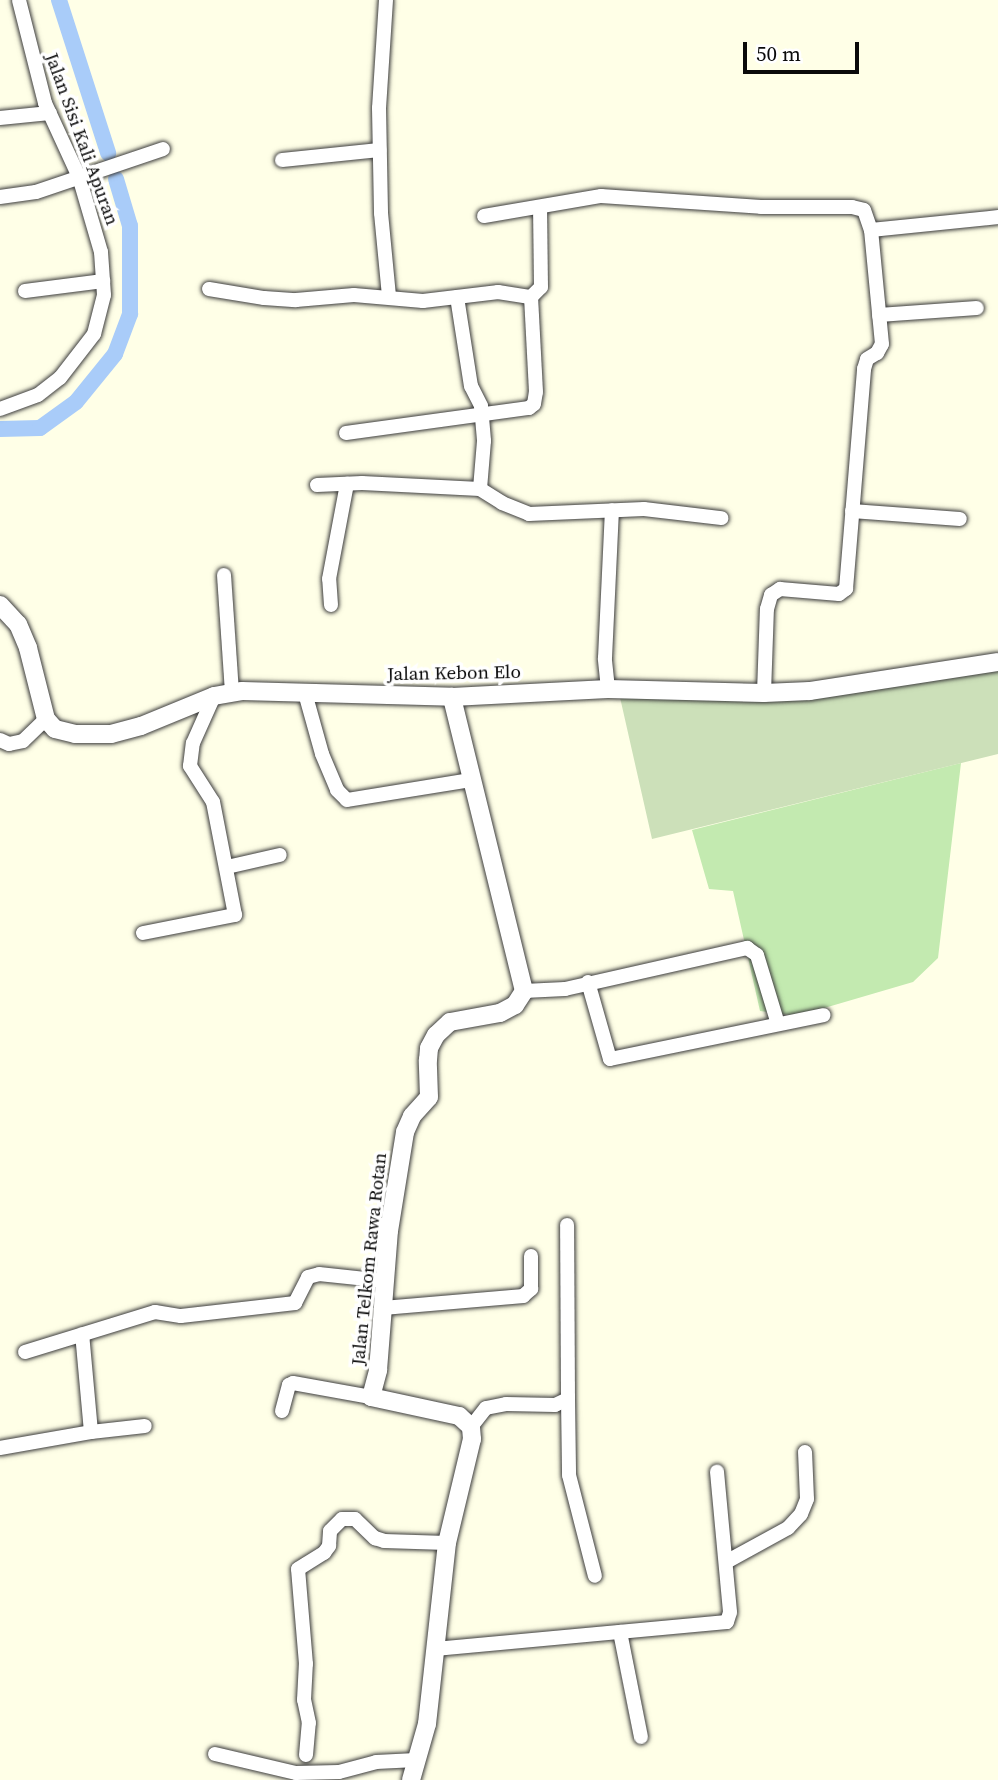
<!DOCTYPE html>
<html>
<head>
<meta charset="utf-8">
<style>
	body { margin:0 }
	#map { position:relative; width:998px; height:1780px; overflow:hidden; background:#ffffe7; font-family:"Source Serif 4",serif }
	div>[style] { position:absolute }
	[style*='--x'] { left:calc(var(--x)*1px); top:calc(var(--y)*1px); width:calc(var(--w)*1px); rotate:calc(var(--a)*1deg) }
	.green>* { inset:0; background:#c3eab0 }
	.cemetery>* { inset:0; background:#cce0b9 }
	.canal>* { height:16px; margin:-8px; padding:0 8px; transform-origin:8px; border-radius:8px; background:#a9ccf9 }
	.roads { filter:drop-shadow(0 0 2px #3d3d3d) drop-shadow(0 0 2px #3d3d3d) }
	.minor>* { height:14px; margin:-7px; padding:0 7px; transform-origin:7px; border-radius:7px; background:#fff }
	.tertiary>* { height:18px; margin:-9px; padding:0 9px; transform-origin:9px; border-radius:9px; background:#fff }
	span { translate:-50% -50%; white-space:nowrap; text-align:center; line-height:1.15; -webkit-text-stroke:7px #fff; paint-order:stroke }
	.street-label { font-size:19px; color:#0a0a0a }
	.scale { position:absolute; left:743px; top:42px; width:116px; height:32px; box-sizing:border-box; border:4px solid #0a0a0a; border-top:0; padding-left:9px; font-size:21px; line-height:24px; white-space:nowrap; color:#0a0a0a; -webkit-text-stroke:5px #fff; paint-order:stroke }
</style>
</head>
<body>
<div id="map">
	<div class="green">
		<i style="clip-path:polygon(961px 763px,938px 958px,913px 982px,797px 1016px,760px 1011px,733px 891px,709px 889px,692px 830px)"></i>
	</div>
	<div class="cemetery">
		<i style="clip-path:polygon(998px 664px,998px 754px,652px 839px,619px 693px,684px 695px)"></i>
	</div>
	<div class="canal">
		<i style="--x:59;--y:0;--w:161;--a:72.2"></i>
		<i style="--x:0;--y:429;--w:40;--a:-1.4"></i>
		<i style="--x:40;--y:428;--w:44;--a:-35.8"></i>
		<i style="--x:76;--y:402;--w:62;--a:-50.9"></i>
		<i style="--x:115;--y:354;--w:43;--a:-69.4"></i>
		<i style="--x:130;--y:314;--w:88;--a:-90"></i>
		<i style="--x:130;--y:226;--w:49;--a:-106.6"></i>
	</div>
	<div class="roads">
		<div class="minor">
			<i style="--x:386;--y:0;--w:108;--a:93.7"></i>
			<i style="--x:379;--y:108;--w:105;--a:88.9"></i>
			<i style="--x:381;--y:213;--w:83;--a:84.5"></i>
			<i style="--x:0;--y:118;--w:50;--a:-5.7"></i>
			<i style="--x:282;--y:160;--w:98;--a:-5.9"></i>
			<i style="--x:0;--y:197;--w:36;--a:-8"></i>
			<i style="--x:36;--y:192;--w:134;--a:-18.7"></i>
			<i style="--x:484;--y:216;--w:119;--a:-9.7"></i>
			<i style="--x:601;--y:196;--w:160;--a:3.9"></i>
			<i style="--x:761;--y:207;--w:91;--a:0"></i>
			<i style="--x:852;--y:207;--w:12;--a:14"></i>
			<i style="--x:864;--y:210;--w:21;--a:71"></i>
			<i style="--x:871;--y:230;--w:128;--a:-5.8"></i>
			<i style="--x:209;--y:289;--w:56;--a:9.3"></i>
			<i style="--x:264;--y:298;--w:32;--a:4"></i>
			<i style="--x:296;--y:300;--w:58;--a:-4.9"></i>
			<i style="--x:354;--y:295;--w:69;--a:5"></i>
			<i style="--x:423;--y:301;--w:76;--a:-6.8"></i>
			<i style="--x:498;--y:292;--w:33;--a:9"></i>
			<i style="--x:531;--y:297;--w:14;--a:-45"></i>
			<i style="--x:541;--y:287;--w:78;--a:-90.7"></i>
			<i style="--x:25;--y:291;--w:79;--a:-7.3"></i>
			<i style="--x:457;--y:297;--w:90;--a:81.1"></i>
			<i style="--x:471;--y:386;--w:22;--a:63"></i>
			<i style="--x:481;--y:406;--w:35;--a:85"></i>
			<i style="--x:484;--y:441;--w:48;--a:94.8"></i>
			<i style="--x:480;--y:489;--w:26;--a:32"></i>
			<i style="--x:502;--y:503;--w:29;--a:22"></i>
			<i style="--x:529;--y:514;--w:115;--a:-2.5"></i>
			<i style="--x:644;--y:509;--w:78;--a:6.7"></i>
			<i style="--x:879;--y:315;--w:98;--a:-4.1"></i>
			<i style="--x:0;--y:409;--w:40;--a:-20.2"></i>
			<i style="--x:38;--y:395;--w:28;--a:-38"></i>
			<i style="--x:60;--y:378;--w:56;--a:-52.3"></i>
			<i style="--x:94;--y:334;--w:40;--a:-75.6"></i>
			<i style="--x:104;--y:295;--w:43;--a:-94"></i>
			<i style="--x:101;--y:252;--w:78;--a:-106.3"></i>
			<i style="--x:79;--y:177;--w:81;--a:-114.7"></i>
			<i style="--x:45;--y:103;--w:106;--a:-104.2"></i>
			<i style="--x:346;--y:433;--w:185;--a:-7.8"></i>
			<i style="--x:529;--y:408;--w:6;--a:-39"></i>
			<i style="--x:534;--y:404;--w:12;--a:-81"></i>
			<i style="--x:536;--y:392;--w:95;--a:-93"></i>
			<i style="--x:317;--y:485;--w:45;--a:-2.5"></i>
			<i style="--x:362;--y:483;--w:118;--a:2.9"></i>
			<i style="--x:852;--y:511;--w:108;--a:4.2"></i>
			<i style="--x:224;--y:575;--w:117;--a:86.1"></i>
			<i style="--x:331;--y:605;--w:26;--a:-94"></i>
			<i style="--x:329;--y:579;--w:97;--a:-79.3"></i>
			<i style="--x:608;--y:689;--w:31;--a:-96"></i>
			<i style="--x:605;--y:658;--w:148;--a:-87.3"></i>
			<i style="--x:305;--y:693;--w:63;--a:74.4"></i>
			<i style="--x:322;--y:754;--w:39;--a:67"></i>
			<i style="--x:337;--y:790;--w:14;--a:45"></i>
			<i style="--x:347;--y:800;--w:126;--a:-9.2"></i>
			<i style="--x:764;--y:693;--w:84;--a:-88"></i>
			<i style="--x:767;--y:609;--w:15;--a:-74"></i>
			<i style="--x:771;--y:595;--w:11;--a:-34"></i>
			<i style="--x:780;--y:589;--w:59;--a:4.8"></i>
			<i style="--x:839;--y:594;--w:9;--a:-36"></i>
			<i style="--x:846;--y:589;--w:221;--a:-85.3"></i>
			<i style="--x:864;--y:369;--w:10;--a:-73"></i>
			<i style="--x:867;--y:359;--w:12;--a:-31"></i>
			<i style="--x:877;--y:353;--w:10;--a:-61"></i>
			<i style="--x:882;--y:344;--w:115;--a:-95.5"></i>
			<i style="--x:0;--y:740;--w:10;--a:24"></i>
			<i style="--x:9;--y:744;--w:14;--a:-12"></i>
			<i style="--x:23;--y:741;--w:32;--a:-44"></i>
			<i style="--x:227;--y:867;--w:54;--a:-12.8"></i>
			<i style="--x:143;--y:933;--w:94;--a:-11.1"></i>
			<i style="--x:235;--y:915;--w:115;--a:-101"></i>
			<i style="--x:213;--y:802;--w:43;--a:-122.6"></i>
			<i style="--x:190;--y:766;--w:23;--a:-83"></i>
			<i style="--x:193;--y:743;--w:51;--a:-65.9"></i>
			<i style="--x:588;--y:982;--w:80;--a:74.1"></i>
			<i style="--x:610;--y:1059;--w:218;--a:-11.6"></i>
			<i style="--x:524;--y:991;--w:41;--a:-2.8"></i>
			<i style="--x:565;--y:989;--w:187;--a:-12.7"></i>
			<i style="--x:747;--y:948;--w:12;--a:35"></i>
			<i style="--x:757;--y:955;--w:72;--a:73.1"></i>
			<i style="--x:383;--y:1308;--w:141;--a:-4.9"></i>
			<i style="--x:523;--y:1296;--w:11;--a:-41"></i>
			<i style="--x:531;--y:1289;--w:33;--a:-90"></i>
			<i style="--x:25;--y:1352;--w:136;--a:-17.1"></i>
			<i style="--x:155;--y:1312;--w:26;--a:9"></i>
			<i style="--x:181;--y:1316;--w:115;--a:-6.5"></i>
			<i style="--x:295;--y:1303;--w:29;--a:-63"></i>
			<i style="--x:308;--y:1277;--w:11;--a:-15"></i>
			<i style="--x:319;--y:1274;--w:65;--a:6.1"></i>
			<i style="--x:568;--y:1399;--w:76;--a:89.2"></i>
			<i style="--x:569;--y:1475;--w:104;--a:75.6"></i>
			<i style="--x:282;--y:1411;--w:27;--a:-75"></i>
			<i style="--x:289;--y:1385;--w:4;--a:-27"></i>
			<i style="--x:293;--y:1383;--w:79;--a:10.2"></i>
			<i style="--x:471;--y:1427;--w:24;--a:-52"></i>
			<i style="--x:486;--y:1408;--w:20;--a:-11"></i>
			<i style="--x:506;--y:1404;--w:49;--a:1.2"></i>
			<i style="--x:555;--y:1405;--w:14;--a:-25"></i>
			<i style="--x:568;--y:1399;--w:174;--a:-90.3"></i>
			<i style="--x:91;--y:1432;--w:54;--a:-6.3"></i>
			<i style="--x:0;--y:1448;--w:92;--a:-10"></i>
			<i style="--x:91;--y:1432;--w:98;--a:-95.2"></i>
			<i style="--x:726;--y:1562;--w:71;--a:-28.7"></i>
			<i style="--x:788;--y:1528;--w:19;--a:-47"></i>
			<i style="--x:801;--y:1514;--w:16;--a:-68"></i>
			<i style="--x:807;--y:1499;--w:47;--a:-92.4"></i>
			<i style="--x:620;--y:1632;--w:107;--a:78.7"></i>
			<i style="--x:435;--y:1649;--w:293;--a:-5.3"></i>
			<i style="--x:727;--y:1622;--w:10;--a:-73"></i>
			<i style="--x:730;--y:1612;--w:141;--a:-95.3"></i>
			<i style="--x:215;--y:1754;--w:83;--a:13.2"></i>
			<i style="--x:296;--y:1773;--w:43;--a:-1.3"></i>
			<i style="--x:339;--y:1772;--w:38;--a:-15"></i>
			<i style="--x:376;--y:1762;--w:40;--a:-2.9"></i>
			<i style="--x:306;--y:1755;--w:32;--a:-85"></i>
			<i style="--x:309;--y:1723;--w:24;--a:-102"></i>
			<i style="--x:304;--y:1700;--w:36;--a:-87"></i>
			<i style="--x:306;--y:1664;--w:95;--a:-94.8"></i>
			<i style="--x:298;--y:1569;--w:31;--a:-32"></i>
			<i style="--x:324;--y:1553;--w:9;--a:-54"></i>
			<i style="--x:329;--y:1546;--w:15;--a:-86"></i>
			<i style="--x:330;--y:1531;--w:17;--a:-45"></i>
			<i style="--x:342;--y:1519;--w:13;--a:0"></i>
			<i style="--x:355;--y:1519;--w:28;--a:44"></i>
			<i style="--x:375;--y:1538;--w:9;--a:18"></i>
			<i style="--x:384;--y:1541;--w:63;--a:1.8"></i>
		</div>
		<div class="tertiary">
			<i style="--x:0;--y:605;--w:26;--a:47"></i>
			<i style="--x:18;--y:624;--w:26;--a:67"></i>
			<i style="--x:28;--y:648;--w:73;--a:75.8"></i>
			<i style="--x:46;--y:719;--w:13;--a:48"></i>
			<i style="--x:55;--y:729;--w:21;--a:14"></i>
			<i style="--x:75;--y:734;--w:36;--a:0"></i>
			<i style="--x:111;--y:734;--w:31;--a:-15"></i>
			<i style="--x:141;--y:726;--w:79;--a:-22.3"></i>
			<i style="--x:214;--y:696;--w:28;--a:-10"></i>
			<i style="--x:242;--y:691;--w:210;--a:1.6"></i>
			<i style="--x:452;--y:697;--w:156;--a:-2.9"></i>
			<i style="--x:608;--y:689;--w:156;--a:1.5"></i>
			<i style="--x:764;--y:693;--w:46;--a:-2.5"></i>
			<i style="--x:810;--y:691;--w:190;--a:-8.8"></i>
			<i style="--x:411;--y:1780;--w:58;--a:-74.1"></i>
			<i style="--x:427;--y:1724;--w:182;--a:-83.7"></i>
			<i style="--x:447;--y:1543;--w:107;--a:-76.5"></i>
			<i style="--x:472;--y:1439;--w:12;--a:-95"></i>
			<i style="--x:471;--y:1427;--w:16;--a:-137"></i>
			<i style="--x:459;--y:1416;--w:90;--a:-167.8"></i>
			<i style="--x:371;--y:1397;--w:28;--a:-75"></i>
			<i style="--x:378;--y:1370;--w:139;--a:-85.5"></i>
			<i style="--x:389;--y:1231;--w:100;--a:-80.8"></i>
			<i style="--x:405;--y:1132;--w:17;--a:-66"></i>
			<i style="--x:412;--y:1116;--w:25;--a:-48"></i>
			<i style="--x:429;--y:1097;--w:37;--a:-92"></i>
			<i style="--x:428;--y:1060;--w:12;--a:-85"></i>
			<i style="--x:429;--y:1048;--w:15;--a:-62"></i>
			<i style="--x:436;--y:1035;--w:19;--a:-43"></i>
			<i style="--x:450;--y:1022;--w:51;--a:-10.2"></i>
			<i style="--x:500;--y:1013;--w:17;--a:-28"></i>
			<i style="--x:515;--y:1005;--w:17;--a:-57"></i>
			<i style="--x:524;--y:991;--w:303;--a:-103.8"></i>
		</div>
	</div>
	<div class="street-label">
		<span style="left:82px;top:139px;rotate:70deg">Jalan Sisi Kali Apuran</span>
		<span style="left:454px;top:673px;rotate:-1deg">Jalan Kebon Elo</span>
		<span style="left:369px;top:1259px;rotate:-84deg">Jalan Telkom Rawa Rotan</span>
	</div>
	<div class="scale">50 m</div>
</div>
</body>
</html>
